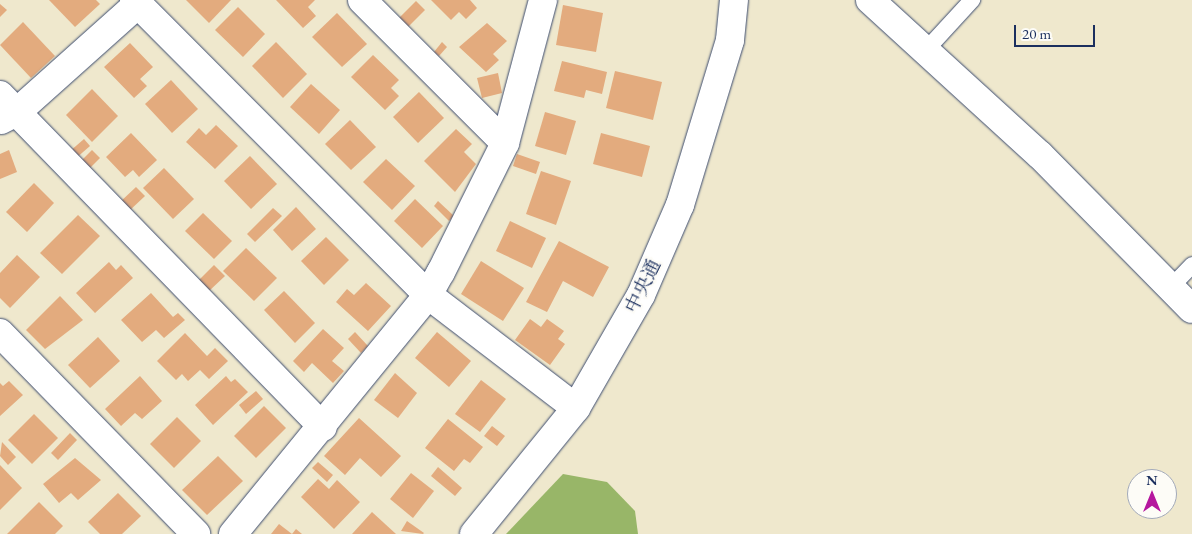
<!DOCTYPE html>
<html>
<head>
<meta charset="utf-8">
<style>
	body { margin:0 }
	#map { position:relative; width:1192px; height:534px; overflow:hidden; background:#efe8cd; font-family:"EB Garamond","Noto Serif JP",serif }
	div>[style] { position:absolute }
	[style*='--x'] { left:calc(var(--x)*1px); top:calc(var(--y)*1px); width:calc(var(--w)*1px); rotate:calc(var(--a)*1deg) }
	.forest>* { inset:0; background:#98b668 }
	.building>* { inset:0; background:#e3ab7e }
	.roads { filter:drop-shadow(0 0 1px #3b4b6f) drop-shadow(0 0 1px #3b4b6f) }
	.service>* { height:16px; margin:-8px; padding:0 8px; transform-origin:8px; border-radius:8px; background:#fff }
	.minor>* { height:28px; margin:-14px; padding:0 14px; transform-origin:14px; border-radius:14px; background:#fff }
	.tertiary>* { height:28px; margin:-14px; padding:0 14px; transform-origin:14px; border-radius:14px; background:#fff }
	span { translate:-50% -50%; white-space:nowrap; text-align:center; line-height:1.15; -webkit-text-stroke:4.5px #fdfcf7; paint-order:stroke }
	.street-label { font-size:19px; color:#1b2f5e }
	.north { position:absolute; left:1127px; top:469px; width:50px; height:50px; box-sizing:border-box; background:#fdfcf7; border:1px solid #a3aaba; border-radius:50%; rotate:0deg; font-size:14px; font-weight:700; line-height:20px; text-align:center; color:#1b2f5e }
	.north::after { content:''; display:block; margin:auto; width:18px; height:22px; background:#b5179e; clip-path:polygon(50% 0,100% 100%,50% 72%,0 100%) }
	.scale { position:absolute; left:1014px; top:25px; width:81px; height:22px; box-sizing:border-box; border:2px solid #1b2f5e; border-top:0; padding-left:6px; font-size:15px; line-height:18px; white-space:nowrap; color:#1b2f5e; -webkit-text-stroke:4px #fdfcf7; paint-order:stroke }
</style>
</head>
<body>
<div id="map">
	<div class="forest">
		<i style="clip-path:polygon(563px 474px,607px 482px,635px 511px,638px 534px,506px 534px)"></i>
	</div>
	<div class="building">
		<i style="clip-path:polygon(49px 0,96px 0,100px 4px,75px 27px)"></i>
		<i style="clip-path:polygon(186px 0,231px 0,209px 23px)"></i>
		<i style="clip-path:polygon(276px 0,315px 0,308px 7px,316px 16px,303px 28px)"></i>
		<i style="clip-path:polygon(431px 0,470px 0,477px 8px,466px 19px,459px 12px,451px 20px)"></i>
		<i style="clip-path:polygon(416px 1px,425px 10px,407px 28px,398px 19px)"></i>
		<i style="clip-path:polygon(0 4px,7px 10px,0 17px)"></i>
		<i style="clip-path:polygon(563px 5px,603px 13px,596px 52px,556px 45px)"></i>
		<i style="clip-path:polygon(238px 7px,265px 34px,243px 57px,215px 30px)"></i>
		<i style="clip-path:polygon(337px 13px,367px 44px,342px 67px,312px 37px)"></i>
		<i style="clip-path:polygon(23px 22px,55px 56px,31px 78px,0 45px)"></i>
		<i style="clip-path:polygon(487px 23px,507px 41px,493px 54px,499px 60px,486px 72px,459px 47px)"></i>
		<i style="clip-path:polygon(276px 42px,307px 74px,283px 98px,252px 66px)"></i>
		<i style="clip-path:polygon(442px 42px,447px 47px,439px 56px,434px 52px)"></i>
		<i style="clip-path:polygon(130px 43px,153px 67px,140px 79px,147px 86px,134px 98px,104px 67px)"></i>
		<i style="clip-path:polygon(373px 55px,399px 80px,391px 88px,399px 96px,385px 110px,351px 77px)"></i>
		<i style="clip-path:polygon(562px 61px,607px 72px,602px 94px,586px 90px,584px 98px,554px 91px)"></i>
		<i style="clip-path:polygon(615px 71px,662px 82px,653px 120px,606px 108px)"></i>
		<i style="clip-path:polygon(498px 73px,502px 93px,482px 98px,477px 78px)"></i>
		<i style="clip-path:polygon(171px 80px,198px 109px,172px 133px,145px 104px)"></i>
		<i style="clip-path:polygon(311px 84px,340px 110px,319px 134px,290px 107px)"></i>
		<i style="clip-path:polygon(92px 89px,118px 116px,92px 142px,66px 115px)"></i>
		<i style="clip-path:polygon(419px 92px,444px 118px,418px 143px,393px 117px)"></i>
		<i style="clip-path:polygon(545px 112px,576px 121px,566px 155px,535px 146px)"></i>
		<i style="clip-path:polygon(350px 120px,376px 147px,351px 170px,325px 144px)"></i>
		<i style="clip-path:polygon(216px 125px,238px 146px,215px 169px,186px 142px,199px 128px,206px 135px)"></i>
		<i style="clip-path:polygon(456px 129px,472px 144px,464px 152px,476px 164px,455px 192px,424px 161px)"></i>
		<i style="clip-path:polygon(131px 133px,157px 160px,139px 177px,133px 170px,125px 177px,106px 157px)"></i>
		<i style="clip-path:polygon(601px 133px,650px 146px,642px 177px,593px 164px)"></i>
		<i style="clip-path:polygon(84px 139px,90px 146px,75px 159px,69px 152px)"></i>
		<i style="clip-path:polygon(9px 150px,17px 172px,0 179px,0 154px)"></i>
		<i style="clip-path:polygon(92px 150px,100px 158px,89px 169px,81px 161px)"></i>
		<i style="clip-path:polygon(517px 154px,540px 162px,536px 174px,513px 166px)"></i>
		<i style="clip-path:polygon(250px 156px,277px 184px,251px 209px,224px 181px)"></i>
		<i style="clip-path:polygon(386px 159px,415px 186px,392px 210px,363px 182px)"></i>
		<i style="clip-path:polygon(164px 168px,194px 199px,173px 219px,143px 188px)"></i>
		<i style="clip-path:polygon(541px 171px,571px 181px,556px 225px,526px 214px)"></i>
		<i style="clip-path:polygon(34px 183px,54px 203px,27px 232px,6px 212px)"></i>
		<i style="clip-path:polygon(136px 187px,145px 196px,128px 212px,119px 203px)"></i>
		<i style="clip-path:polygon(415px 199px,443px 226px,422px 248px,394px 221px)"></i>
		<i style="clip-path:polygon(438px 201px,454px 216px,449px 221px,434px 206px)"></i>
		<i style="clip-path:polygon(296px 207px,316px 229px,292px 251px,273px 230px)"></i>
		<i style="clip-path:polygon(273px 208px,282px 216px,255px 242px,247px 234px)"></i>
		<i style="clip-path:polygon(203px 213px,232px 241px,214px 259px,185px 231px)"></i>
		<i style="clip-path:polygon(78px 215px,100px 236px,62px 274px,40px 253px)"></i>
		<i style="clip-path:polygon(510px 221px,546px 238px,532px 268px,496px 251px)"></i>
		<i style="clip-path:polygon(326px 237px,349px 260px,324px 285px,301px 261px)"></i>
		<i style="clip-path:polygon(559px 241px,609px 267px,593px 297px,563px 281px,547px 312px,526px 302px)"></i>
		<i style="clip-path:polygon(246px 248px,277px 278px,254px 301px,223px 271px)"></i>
		<i style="clip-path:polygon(17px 255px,40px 277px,10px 308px,0 298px,0 273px)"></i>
		<i style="clip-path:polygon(481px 261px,524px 288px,503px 321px,461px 294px)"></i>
		<i style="clip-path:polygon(109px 262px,116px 270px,121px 265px,133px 278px,95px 313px,76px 293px)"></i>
		<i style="clip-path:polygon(214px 265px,225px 276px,208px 292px,197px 282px)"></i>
		<i style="clip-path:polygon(366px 283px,391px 306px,368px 331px,336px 302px,347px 289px,354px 295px)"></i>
		<i style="clip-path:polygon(284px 291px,315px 323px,295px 343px,264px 310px)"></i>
		<i style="clip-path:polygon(151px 293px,173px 317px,178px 313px,185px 320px,164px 338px,156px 330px,142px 342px,121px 320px)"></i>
		<i style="clip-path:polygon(60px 296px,83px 320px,45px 349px,26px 330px)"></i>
		<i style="clip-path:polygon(530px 319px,541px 327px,547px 319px,564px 331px,558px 339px,565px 344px,550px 365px,515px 340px)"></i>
		<i style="clip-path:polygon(323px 329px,344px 348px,332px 361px,344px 371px,333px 383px,312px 363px,304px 372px,293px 361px)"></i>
		<i style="clip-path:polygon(355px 332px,368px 346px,361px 353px,348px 339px)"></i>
		<i style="clip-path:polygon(437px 332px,471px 361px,449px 387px,415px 358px)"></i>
		<i style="clip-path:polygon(185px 333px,207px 356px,215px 348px,228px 361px,209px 379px,200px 370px,188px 381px,182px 374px,176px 380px,157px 361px)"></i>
		<i style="clip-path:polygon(98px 337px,120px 361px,90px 388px,68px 365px)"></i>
		<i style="clip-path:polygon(395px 373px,417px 393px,398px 418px,374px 400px)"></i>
		<i style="clip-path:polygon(140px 376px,162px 401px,142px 419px,135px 413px,121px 426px,105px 409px)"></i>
		<i style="clip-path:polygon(226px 376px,231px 382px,235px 379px,248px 392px,213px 425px,195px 405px)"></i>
		<i style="clip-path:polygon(481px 380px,506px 399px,480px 432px,455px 414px)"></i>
		<i style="clip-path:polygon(9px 381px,23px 395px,0 416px,0 383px,3px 386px)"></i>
		<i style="clip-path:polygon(256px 391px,263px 399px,246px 414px,239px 405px)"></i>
		<i style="clip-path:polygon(264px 406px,286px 428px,256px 458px,234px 436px)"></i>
		<i style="clip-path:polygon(34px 414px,58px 438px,32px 464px,8px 440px)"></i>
		<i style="clip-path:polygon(177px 417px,201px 441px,174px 468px,150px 444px)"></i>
		<i style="clip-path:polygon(359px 418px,401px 456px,381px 477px,360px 458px,345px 475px,324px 456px)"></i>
		<i style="clip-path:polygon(448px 419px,483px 447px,470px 463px,464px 459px,454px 471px,425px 448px)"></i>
		<i style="clip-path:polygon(492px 426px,505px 436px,497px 446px,484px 436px)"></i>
		<i style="clip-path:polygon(70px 433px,77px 440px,58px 460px,51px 453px)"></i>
		<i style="clip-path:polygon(2px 442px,16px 457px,8px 465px,0 456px)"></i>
		<i style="clip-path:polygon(218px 456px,243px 481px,207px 515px,182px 490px)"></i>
		<i style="clip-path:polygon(75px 458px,101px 480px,78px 500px,71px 493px,59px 503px,43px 484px)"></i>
		<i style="clip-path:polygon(318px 462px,333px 475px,327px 482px,312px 468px)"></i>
		<i style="clip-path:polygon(0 465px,22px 488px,0 510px)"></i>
		<i style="clip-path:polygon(438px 467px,462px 488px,455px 496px,431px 476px)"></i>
		<i style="clip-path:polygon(411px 473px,434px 491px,413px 518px,390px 499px)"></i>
		<i style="clip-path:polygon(318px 479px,329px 489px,337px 480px,360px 502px,334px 529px,301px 497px)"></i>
		<i style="clip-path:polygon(118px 493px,141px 516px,122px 534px,100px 534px,88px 522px)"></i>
		<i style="clip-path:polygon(39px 502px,63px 526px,55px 534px,7px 534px)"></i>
		<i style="clip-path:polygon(372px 512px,396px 534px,352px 534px)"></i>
		<i style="clip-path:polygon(407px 521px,424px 533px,423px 534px,401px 531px)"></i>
		<i style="clip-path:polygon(279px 524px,292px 534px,271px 534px)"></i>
		<i style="clip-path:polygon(296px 529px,302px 534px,292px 534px)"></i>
	</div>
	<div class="roads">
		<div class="service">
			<i style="--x:927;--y:49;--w:67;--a:-47.4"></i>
			<i style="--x:1170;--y:288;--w:32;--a:-46"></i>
		</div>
		<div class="minor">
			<i style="--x:134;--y:0;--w:416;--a:45.1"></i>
			<i style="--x:428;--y:295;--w:186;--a:37.4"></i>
			<i style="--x:362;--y:0;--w:202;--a:45"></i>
			<i style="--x:870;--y:0;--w:230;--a:42.4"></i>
			<i style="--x:1040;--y:155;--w:216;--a:45.4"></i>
			<i style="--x:0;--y:95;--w:463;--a:45.8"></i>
			<i style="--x:1;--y:120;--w:18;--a:-27"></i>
			<i style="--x:17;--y:112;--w:162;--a:-41.8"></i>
			<i style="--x:0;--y:333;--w:281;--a:45.7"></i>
			<i style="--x:233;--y:534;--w:308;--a:-50.8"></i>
			<i style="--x:428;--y:295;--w:26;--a:-61"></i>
			<i style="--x:441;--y:272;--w:144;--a:-63.6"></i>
			<i style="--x:505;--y:143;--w:148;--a:-75.1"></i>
		</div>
		<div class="tertiary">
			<i style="--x:474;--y:534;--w:162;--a:-51"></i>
			<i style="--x:576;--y:408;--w:130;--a:-60.1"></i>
			<i style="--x:641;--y:295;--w:98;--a:-66.6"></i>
			<i style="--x:680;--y:205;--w:172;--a:-73.1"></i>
			<i style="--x:730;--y:40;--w:40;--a:-84.3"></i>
		</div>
	</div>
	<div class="street-label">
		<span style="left:643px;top:286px;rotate:-64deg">中央通</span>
	</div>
	<div class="north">N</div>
	<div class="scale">20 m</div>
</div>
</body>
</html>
